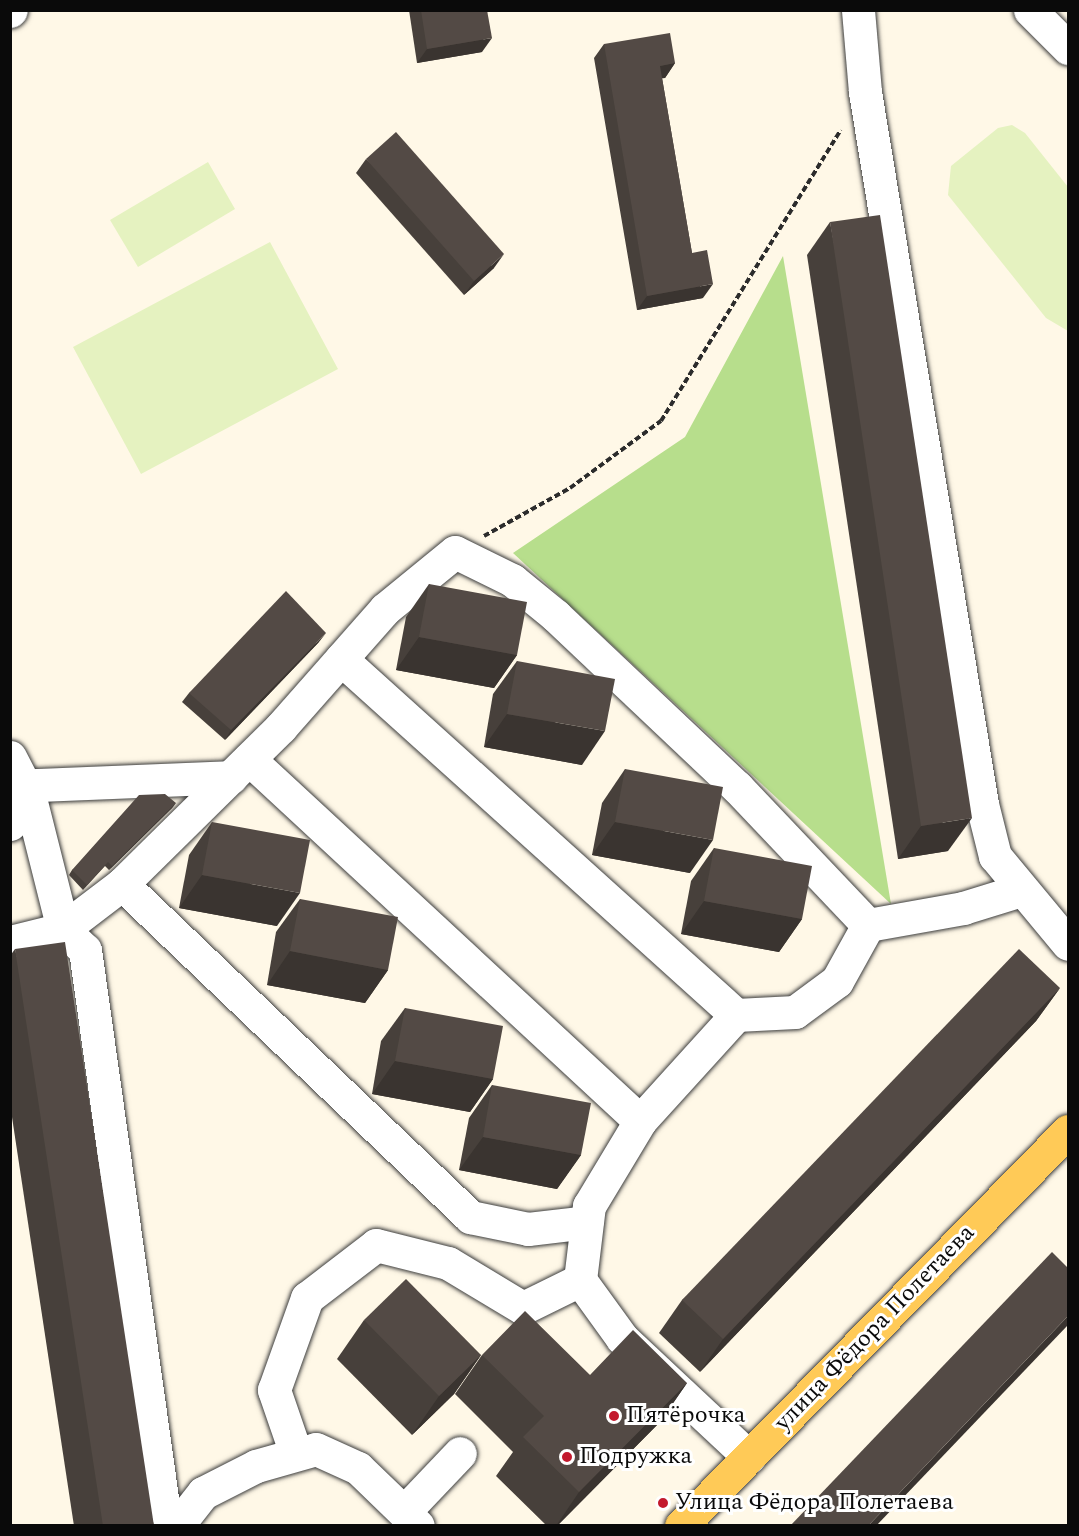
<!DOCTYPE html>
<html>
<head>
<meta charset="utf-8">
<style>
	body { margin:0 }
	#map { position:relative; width:1079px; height:1536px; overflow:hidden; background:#fff8e7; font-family:Spectral,serif }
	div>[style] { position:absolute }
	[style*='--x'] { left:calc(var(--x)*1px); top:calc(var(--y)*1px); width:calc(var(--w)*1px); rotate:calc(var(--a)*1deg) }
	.forest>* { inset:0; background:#b7de8c }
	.pitch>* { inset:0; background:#e5f2c0 }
	.path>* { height:4px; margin-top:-2px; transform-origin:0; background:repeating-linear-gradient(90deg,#2c2c2c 0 6px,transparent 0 9px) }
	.roads { filter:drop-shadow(0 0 2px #3d3d3d) drop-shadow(0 0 2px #3d3d3d) }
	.minor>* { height:33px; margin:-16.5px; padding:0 16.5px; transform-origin:16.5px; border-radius:16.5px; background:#fff }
	.major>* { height:33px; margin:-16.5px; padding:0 16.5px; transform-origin:16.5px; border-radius:16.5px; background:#ffca57 }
	.wall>* { inset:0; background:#47403b }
	.shaded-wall>* { inset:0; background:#3a3430 }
	.building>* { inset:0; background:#534a45 }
	.dots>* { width:16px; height:16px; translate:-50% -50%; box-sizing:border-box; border:3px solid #fff; border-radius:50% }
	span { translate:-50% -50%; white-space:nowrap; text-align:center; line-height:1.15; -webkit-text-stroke:6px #fff; paint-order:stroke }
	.street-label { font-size:24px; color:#0a0a0a }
	.poi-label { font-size:24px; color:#0a0a0a }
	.left { translate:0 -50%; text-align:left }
	.frame { position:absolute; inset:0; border:12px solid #0a0a0a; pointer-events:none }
</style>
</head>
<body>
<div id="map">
	<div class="forest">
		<i style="clip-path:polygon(783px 256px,891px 904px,513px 553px,685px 437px)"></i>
	</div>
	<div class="pitch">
		<i style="clip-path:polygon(1012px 125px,1025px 133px,1068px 187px,1068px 331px,1046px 318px,948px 195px,951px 166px,998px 128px)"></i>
		<i style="clip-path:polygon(208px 162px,235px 209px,138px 267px,110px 220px)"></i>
		<i style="clip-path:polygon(270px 242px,338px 369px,141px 474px,73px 347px)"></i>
	</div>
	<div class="path">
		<i style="--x:484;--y:536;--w:98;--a:-29.2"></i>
		<i style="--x:570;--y:488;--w:113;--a:-36.4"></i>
		<i style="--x:661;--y:421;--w:342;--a:-58.3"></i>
	</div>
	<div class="roads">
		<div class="minor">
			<i style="--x:858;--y:10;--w:82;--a:85.1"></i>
			<i style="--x:865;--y:92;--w:722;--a:80.67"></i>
			<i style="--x:982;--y:804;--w:54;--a:76"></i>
			<i style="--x:995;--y:856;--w:114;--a:50.3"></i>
			<i style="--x:1030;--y:10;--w:54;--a:45"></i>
			<i style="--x:10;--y:11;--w:1;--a:-45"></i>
			<i style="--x:341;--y:659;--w:532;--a:42.03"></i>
			<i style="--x:10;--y:757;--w:42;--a:62.8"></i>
			<i style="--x:29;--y:794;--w:139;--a:75.9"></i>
			<i style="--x:63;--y:929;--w:30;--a:44"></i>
			<i style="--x:85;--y:950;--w:582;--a:82"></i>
			<i style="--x:249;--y:759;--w:533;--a:42.79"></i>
			<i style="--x:10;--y:824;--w:47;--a:-56.3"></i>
			<i style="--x:36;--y:785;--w:195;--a:-2.3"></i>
			<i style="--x:122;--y:884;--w:482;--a:43.7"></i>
			<i style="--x:470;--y:1217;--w:59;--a:11.7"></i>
			<i style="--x:528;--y:1229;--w:59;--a:-6.8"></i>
			<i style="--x:10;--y:942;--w:55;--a:-13.8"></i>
			<i style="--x:63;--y:929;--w:74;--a:-37.3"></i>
			<i style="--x:122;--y:884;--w:223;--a:-44.6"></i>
			<i style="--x:281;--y:727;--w:157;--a:-48.6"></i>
			<i style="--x:385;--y:609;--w:90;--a:-39.2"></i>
			<i style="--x:455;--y:552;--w:64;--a:26.2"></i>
			<i style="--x:512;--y:580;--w:57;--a:39.3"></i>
			<i style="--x:556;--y:616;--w:249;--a:43.4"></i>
			<i style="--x:737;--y:787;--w:190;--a:46.5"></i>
			<i style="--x:296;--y:1454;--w:68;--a:-109"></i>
			<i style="--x:274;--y:1390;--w:98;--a:-70.3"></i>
			<i style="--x:307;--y:1298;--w:87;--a:-37.5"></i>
			<i style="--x:376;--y:1245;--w:74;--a:14"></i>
			<i style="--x:448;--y:1263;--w:87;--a:31"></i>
			<i style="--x:523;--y:1308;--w:64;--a:-26.2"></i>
			<i style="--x:749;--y:1457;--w:174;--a:-136.9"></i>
			<i style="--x:622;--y:1338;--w:72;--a:-125.9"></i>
			<i style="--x:580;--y:1280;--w:75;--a:-83.1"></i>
			<i style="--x:589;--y:1206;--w:99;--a:-59"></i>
			<i style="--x:640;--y:1121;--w:143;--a:-47.8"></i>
			<i style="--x:736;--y:1015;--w:59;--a:-2.9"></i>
			<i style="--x:795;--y:1012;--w:52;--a:-36.4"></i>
			<i style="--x:837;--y:981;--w:64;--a:-61"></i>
			<i style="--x:868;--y:925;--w:97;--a:-10.1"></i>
			<i style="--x:963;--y:908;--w:61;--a:-17.2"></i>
			<i style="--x:404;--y:1512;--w:81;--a:-46.5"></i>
			<i style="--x:177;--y:1526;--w:42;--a:-51.8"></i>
			<i style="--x:203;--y:1493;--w:59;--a:-27"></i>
			<i style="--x:256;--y:1466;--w:62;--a:-15.8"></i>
			<i style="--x:316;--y:1449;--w:46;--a:24.3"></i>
			<i style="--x:358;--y:1468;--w:83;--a:44"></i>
		</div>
		<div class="major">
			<i style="--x:681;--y:1526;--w:553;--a:-45.59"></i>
		</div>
	</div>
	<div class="wall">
		<i style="clip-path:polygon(409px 10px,487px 10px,482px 52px,417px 63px)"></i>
		<i style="clip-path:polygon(604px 44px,675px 63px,665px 78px,662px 78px,692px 253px,703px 298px,637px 310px,594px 58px)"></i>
		<i style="clip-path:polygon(366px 159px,494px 268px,464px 295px,356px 173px)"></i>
		<i style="clip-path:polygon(830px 222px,948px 851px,898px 859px,807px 255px)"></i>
		<i style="clip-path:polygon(429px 584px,517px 655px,494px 688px,396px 670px,406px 617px)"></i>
		<i style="clip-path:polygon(319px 642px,225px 740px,182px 702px,189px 693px)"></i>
		<i style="clip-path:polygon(517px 661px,582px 765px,484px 747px,493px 694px)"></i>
		<i style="clip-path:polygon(625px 769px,690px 873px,592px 855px,602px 803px)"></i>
		<i style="clip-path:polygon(176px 803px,172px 808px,109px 870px,105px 866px,83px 890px,69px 875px,72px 870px)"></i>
		<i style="clip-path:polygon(212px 822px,277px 926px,179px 908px,189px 855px)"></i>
		<i style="clip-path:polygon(714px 848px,802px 919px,779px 952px,681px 934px,691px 881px)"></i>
		<i style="clip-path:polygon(300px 899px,388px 970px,365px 1003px,267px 985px,276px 932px)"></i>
		<i style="clip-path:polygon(15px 949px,154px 1526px,74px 1526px,10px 1104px,10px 956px)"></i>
		<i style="clip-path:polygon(1060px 988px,1036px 1021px,700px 1372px,659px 1333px,682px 1300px)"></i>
		<i style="clip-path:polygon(405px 1008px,493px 1079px,470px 1112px,372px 1094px,381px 1041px)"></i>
		<i style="clip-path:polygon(492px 1085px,581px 1155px,557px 1189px,459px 1170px,469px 1118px)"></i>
		<i style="clip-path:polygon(364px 1320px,481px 1355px,454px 1394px,412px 1435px,337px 1359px)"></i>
		<i style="clip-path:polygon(482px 1355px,590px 1375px,687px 1383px,660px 1422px,557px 1526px,547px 1526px,496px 1476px,513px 1452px,455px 1394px)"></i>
	</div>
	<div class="shaded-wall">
		<i style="clip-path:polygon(492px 38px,482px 52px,417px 63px,427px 49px)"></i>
		<i style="clip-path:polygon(675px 63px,665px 78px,650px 80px,660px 66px)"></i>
		<i style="clip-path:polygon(504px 254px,494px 268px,464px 295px,474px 281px)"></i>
		<i style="clip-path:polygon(713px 284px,703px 298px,637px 310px,647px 296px)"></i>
		<i style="clip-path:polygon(326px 633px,319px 642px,225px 740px,231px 730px)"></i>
		<i style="clip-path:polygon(419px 637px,517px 655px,494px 688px,396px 670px)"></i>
		<i style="clip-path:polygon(507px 714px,605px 731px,582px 765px,484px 747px)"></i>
		<i style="clip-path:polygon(176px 803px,172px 808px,109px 870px,112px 866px)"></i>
		<i style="clip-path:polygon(972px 818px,948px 851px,898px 859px,921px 826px)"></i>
		<i style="clip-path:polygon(615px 822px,713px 840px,690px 873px,592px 855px)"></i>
		<i style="clip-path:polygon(202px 875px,300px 893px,277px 926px,179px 908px)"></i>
		<i style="clip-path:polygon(704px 901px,802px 919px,779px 952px,681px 934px)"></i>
		<i style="clip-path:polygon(290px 951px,388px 970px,365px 1003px,267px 985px)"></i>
		<i style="clip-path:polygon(1060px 988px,1036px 1021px,700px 1372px,723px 1339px)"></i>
		<i style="clip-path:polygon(395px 1061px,493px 1079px,470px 1112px,372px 1094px)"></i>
		<i style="clip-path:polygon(483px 1137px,581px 1155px,557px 1189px,459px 1170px)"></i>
		<i style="clip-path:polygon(1068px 1316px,1068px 1325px,876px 1526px,868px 1526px)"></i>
		<i style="clip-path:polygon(481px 1355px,454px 1394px,412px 1435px,439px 1396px)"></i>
		<i style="clip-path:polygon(687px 1383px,660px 1422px,557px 1526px,556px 1526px,579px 1492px)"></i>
	</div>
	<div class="building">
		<i style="clip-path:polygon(421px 10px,487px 10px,492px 38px,427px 49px)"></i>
		<i style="clip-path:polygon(670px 33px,675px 63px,660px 66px,692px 253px,707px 250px,713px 284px,647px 296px,604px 44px)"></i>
		<i style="clip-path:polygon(396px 132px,504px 254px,474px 281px,366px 159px)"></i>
		<i style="clip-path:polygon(880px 215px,972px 818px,921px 826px,830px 222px)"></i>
		<i style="clip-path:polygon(429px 584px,527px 602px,517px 655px,419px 637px)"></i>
		<i style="clip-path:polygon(286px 591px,326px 633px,231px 730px,189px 693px)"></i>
		<i style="clip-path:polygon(517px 661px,615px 679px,605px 731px,507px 714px)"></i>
		<i style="clip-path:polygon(625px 769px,723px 787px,713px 840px,615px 822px)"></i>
		<i style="clip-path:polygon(165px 794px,176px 803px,112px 866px,108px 862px,87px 885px,72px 870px,139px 795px)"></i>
		<i style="clip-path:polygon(212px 822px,310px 840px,300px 893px,202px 875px)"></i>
		<i style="clip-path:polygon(714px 848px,812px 866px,802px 919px,704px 901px)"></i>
		<i style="clip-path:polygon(300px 899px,398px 917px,388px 970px,290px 951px)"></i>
		<i style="clip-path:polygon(65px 942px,154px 1526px,103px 1526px,15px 949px)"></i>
		<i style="clip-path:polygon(1019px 949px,1060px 988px,723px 1339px,682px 1300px)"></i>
		<i style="clip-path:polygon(405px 1008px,503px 1026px,493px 1079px,395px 1061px)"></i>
		<i style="clip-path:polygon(492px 1085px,591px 1103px,581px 1155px,483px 1137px)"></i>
		<i style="clip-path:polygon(1052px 1252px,1068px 1268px,1068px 1316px,868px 1526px,790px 1526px)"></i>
		<i style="clip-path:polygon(406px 1279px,481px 1355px,439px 1396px,364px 1320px)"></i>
		<i style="clip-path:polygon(525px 1311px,590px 1375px,633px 1330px,687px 1383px,579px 1492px,523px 1437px,544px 1416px,482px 1355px)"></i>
	</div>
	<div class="dots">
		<i style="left:614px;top:1416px;background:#c3192d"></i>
		<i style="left:567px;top:1457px;background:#c3192d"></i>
		<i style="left:663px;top:1503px;background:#c3192d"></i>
	</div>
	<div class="street-label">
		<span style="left:875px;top:1328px;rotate:-46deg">улица Фёдора Полетаева</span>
	</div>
	<div class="poi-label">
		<span class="left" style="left:626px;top:1416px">Пятёрочка</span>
		<span class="left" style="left:579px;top:1457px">Подружка</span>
		<span class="left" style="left:675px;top:1503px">Улица Фёдора Полетаева</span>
	</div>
	<div class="frame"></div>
</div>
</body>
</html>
